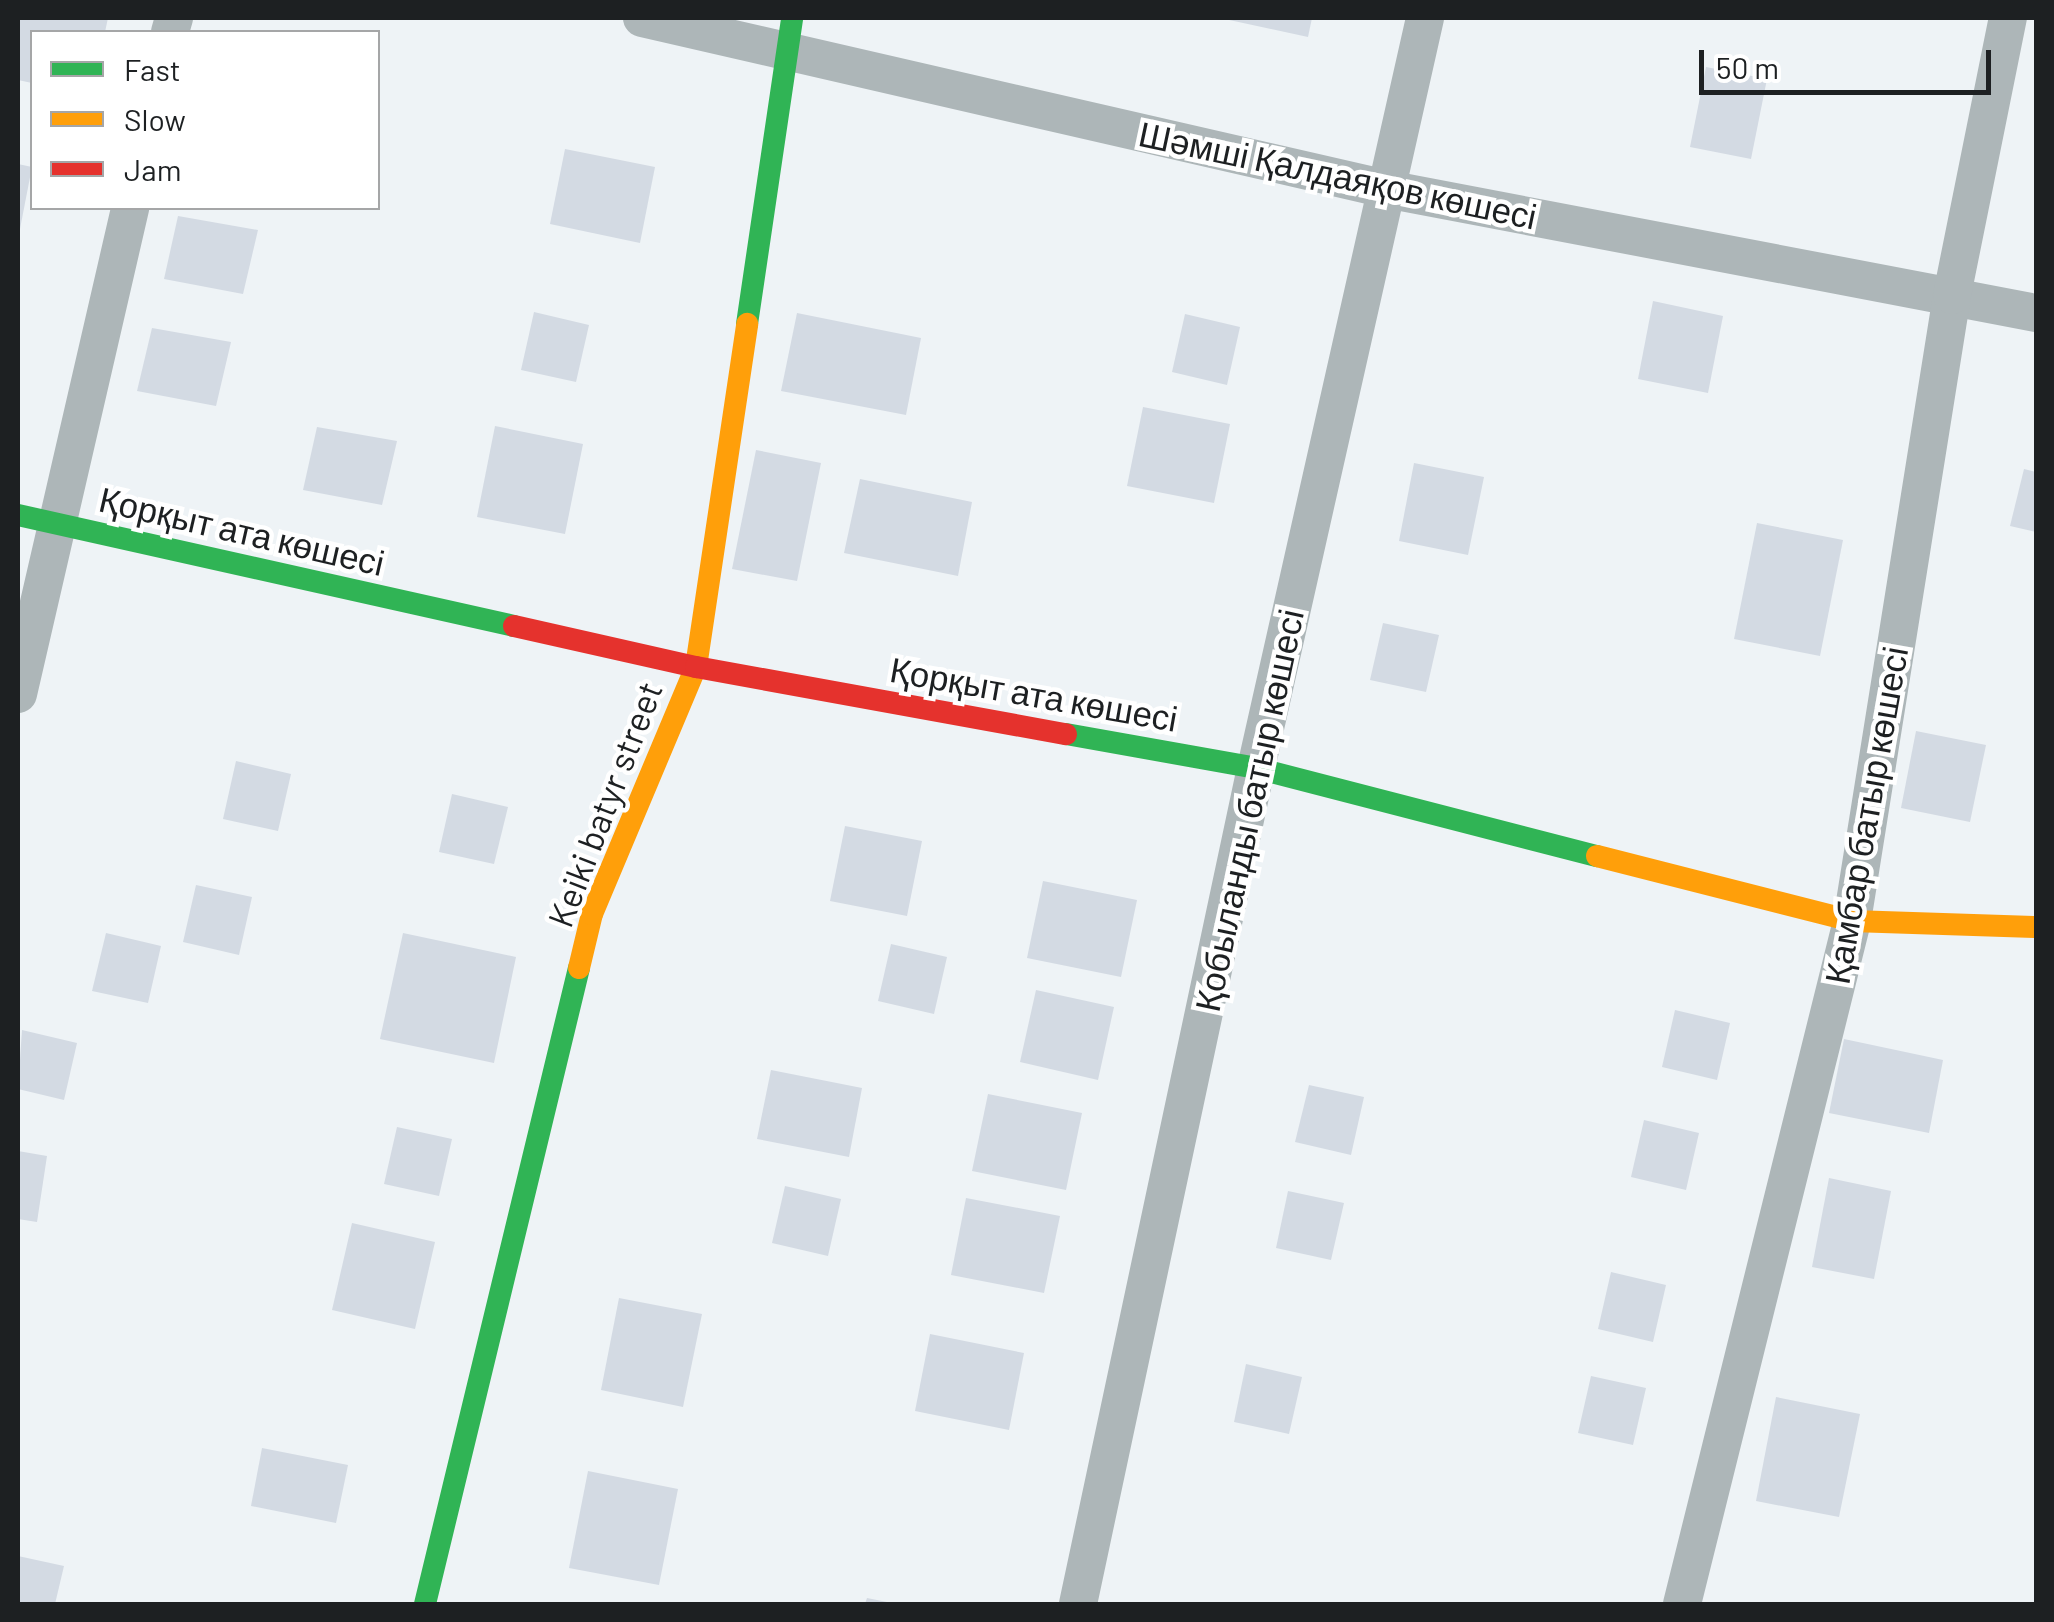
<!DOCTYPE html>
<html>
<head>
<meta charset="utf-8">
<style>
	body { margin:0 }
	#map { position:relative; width:2054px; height:1622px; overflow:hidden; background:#eef3f6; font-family:Barlow,sans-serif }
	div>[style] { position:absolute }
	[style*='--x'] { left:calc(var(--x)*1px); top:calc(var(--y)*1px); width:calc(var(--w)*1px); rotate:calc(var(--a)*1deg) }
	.building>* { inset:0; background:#d3dae3 }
	.street>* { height:38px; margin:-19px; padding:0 19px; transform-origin:19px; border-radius:19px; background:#adb6b8 }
	.fast>* { height:22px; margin:-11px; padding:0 11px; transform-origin:11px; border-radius:11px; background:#30b455 }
	.slow>* { height:22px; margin:-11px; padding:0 11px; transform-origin:11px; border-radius:11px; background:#ff9f0a }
	.jam>* { height:22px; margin:-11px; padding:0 11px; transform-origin:11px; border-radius:11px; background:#e5322d }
	span { translate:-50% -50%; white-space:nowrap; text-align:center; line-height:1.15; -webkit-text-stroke:9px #fff; paint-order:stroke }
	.street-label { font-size:35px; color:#1d2022 }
	.frame { position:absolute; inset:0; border:20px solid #1d2022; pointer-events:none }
	.legend { position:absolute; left:30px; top:30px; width:350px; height:180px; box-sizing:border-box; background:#fff; border:2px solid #a5a6a7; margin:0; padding:12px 18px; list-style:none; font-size:30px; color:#1d2022 }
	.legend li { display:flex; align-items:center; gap:20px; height:50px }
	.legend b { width:50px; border:2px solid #a5a6a7 }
	.scale { position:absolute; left:1699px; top:50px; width:292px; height:45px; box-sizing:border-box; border:5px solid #1d2022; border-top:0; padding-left:12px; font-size:30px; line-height:35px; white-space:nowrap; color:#1d2022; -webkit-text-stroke:8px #fff; paint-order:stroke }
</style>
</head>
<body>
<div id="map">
	<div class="building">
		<i style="clip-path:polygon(18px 18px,108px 18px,105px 32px,32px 32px,32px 83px,18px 80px)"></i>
		<i style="clip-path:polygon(1220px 18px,1312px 18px,1308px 37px)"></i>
		<i style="clip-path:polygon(1706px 67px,1767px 79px,1751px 159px,1690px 147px)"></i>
		<i style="clip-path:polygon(565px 149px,655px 167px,640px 243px,550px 224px)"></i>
		<i style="clip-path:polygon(18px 164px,32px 167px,19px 234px,18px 234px)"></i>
		<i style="clip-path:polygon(178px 216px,258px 230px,243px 294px,164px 279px)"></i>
		<i style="clip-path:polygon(1653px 301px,1723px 316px,1708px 393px,1638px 379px)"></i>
		<i style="clip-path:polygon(534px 312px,589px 325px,576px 382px,521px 370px)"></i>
		<i style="clip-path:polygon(797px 313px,921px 338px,906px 415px,781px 391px)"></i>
		<i style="clip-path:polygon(1185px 314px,1240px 327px,1227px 385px,1172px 372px)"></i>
		<i style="clip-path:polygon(152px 328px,231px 342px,216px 406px,137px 391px)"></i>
		<i style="clip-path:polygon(1143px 407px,1230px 424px,1214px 503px,1127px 486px)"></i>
		<i style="clip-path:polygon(495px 426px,583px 444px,565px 534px,477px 517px)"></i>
		<i style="clip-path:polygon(317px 427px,397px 441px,382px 505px,303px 490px)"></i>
		<i style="clip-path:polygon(756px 450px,821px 463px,797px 581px,732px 569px)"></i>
		<i style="clip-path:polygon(1414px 463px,1484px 477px,1468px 555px,1399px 541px)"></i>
		<i style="clip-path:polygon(2024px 469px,2036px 472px,2036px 532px,2010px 526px)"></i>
		<i style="clip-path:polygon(860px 479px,972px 502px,958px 576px,844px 553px)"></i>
		<i style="clip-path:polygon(1757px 523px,1843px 540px,1820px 656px,1734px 639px)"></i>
		<i style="clip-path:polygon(1383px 623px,1439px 635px,1426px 692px,1370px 680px)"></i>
		<i style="clip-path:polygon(1916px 731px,1986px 745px,1970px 822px,1901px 808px)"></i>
		<i style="clip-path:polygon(236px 761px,291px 774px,278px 831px,223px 819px)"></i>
		<i style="clip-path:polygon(452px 794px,508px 807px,494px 864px,439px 852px)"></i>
		<i style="clip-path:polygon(845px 826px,922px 841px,907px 916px,830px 901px)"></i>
		<i style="clip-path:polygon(1043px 881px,1137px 900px,1121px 977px,1027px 958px)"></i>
		<i style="clip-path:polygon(196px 885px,252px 897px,239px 955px,183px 942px)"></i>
		<i style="clip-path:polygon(106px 933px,161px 946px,148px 1003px,92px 991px)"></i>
		<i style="clip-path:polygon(403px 933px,516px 957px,494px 1063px,380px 1039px)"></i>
		<i style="clip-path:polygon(891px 944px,947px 957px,934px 1014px,878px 1001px)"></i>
		<i style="clip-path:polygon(1036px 990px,1114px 1007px,1098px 1080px,1020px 1062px)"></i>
		<i style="clip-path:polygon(1675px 1010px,1730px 1023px,1717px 1080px,1662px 1067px)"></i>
		<i style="clip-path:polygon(22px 1030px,77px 1043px,64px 1100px,18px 1089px)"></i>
		<i style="clip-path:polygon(1844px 1039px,1943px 1060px,1929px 1133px,1829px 1113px)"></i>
		<i style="clip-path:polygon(771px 1070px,862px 1088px,849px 1157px,757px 1139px)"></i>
		<i style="clip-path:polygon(1309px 1085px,1364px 1097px,1351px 1155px,1295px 1142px)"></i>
		<i style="clip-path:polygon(988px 1094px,1082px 1113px,1066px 1190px,972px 1171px)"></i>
		<i style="clip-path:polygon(1644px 1120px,1699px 1133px,1686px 1190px,1631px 1177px)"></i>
		<i style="clip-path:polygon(397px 1127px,452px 1139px,439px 1196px,384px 1184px)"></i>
		<i style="clip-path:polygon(18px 1151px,47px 1156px,37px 1222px,18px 1219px)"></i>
		<i style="clip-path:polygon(1829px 1178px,1891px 1191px,1874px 1279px,1812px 1267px)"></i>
		<i style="clip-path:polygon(785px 1186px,841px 1199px,828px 1256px,772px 1243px)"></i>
		<i style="clip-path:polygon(1288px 1191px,1344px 1203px,1331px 1260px,1276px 1248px)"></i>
		<i style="clip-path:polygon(966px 1198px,1060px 1216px,1044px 1293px,951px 1275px)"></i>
		<i style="clip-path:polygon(352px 1223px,435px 1242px,415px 1329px,332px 1310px)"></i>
		<i style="clip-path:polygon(1611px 1272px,1666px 1285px,1653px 1342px,1598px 1329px)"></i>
		<i style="clip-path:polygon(619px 1298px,702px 1314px,683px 1407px,601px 1390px)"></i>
		<i style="clip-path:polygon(930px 1334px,1024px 1353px,1009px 1430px,915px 1411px)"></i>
		<i style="clip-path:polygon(1246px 1364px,1302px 1377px,1289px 1434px,1234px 1422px)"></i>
		<i style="clip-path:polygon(1591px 1376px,1646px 1388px,1633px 1445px,1578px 1433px)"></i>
		<i style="clip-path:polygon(1776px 1397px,1860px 1414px,1839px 1517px,1756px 1501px)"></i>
		<i style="clip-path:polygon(262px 1448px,348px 1465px,336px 1523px,251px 1506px)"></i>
		<i style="clip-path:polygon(588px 1471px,678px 1489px,659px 1585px,569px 1568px)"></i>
		<i style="clip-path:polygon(18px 1556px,64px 1566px,55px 1604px,18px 1604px)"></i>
		<i style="clip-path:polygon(867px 1598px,892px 1603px,892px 1604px,865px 1604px)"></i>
	</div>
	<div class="street">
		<i style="--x:642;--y:18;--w:763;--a:12.94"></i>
		<i style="--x:1386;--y:189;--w:662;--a:10.8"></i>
		<i style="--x:170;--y:32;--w:15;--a:-74"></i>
		<i style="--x:18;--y:694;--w:499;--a:-77"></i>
		<i style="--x:1078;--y:1604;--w:855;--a:-77.98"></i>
		<i style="--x:1256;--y:768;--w:769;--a:-77.3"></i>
		<i style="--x:1682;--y:1604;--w:704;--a:-76.02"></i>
		<i style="--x:1852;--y:921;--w:634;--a:-80.92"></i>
		<i style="--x:1952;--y:295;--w:283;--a:-78.6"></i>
	</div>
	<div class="fast">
		<i style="--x:747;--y:324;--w:309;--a:-81.6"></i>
		<i style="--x:18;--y:515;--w:508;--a:12.61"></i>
		<i style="--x:1066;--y:734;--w:193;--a:10.1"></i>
		<i style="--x:1256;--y:768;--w:352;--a:14.5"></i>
		<i style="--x:425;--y:1604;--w:654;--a:-76.39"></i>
	</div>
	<div class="slow">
		<i style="--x:1597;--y:856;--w:263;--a:14.3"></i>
		<i style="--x:1852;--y:921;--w:184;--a:1.9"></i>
		<i style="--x:579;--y:968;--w:56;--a:-76.5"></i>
		<i style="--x:592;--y:914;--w:268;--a:-67.2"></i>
		<i style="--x:696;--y:667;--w:347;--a:-81.5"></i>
	</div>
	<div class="jam">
		<i style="--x:514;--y:626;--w:187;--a:12.7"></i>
		<i style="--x:696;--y:667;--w:376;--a:10.3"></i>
	</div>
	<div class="street-label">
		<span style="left:1338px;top:174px;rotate:12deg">Шәмші Қалдаяқов көшесі</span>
		<span style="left:242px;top:530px;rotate:13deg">Қорқыт ата көшесі</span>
		<span style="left:1034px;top:693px;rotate:10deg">Қорқыт ата көшесі</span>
		<span style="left:604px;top:804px;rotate:-69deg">Keiki batyr street</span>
		<span style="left:1248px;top:810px;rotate:-78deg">Қобыланды батыр көшесі</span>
		<span style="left:1865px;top:815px;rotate:-80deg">Қамбар батыр көшесі</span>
	</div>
	<div class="frame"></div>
	<ul class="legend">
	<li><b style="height:12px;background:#30b455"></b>Fast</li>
	<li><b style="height:12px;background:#ff9f0a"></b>Slow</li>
	<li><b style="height:12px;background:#e5322d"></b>Jam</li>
	</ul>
	<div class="scale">50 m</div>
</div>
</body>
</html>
